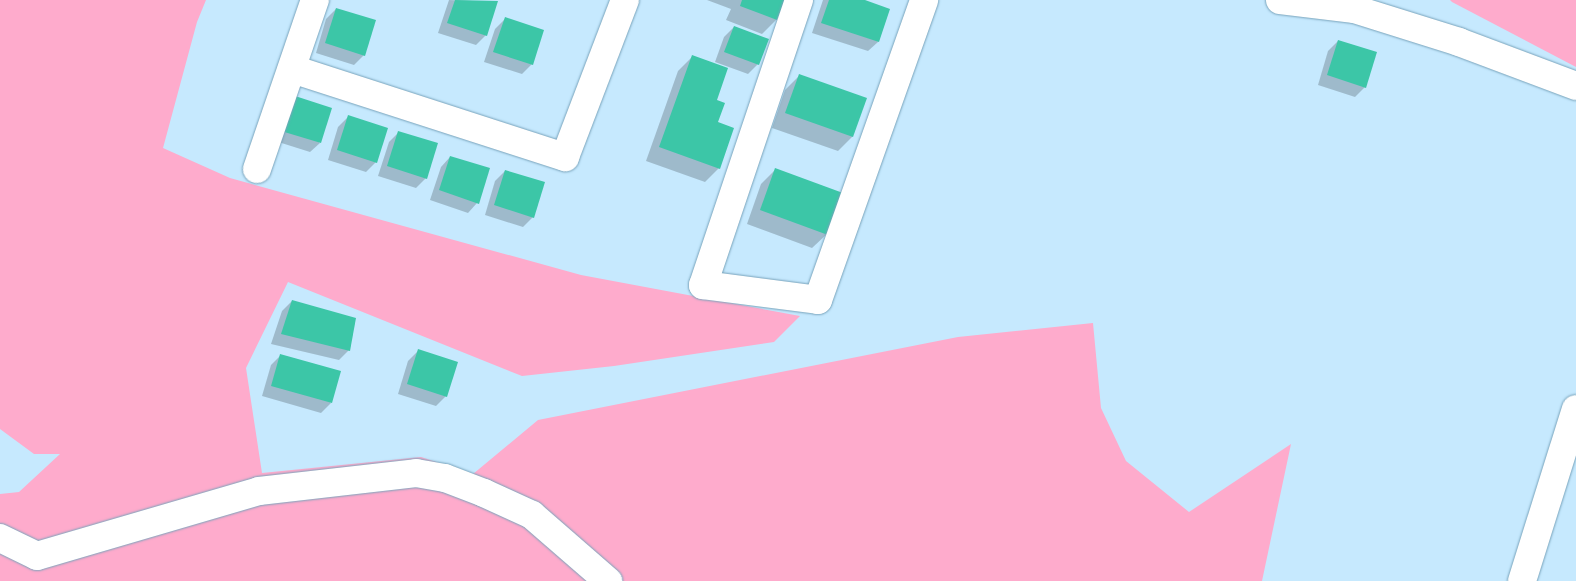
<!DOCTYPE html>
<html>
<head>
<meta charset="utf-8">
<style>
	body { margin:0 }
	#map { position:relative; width:1576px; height:581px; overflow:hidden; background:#c6e9fe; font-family:"Alegreya Sans",sans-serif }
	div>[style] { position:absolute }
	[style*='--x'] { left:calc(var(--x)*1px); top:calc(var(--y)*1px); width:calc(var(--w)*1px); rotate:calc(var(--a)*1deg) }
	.green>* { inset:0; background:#feabcc }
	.shadow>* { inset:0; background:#0003 }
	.building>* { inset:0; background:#3cc6a7 }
	.roads { filter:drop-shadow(0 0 1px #78a3bb) drop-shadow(0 0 1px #78a3bb) }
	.minor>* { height:28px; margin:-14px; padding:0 14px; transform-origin:14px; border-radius:14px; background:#fff }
	.tertiary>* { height:28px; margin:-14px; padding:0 14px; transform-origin:14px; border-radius:14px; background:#fff }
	span { translate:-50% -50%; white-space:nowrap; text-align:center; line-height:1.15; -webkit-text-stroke:4.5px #c6e9fe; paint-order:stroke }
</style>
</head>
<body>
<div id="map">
	<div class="green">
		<i style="clip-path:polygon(0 0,206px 0,197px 22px,163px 148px,230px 178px,581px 275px,800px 316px,774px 342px,614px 366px,522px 376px,288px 282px,246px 368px,262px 473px,421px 457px,473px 474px,538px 420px,958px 337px,1093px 323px,1101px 408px,1126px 461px,1189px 512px,1291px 444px,1262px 581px,0 581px,0 494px,19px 492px,60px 454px,34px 454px,0 429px)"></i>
		<i style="clip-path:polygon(1450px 0,1576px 0,1576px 67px,1452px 2px)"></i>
	</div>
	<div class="shadow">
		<i style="clip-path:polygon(449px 0,496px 2px,486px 35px,476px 45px,438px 33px)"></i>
		<i style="clip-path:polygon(707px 0,784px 0,776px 20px,762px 34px,726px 20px,731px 9px)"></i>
		<i style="clip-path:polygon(823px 0,861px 0,878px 42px,868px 51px,812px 33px)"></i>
		<i style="clip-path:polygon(336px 9px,364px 55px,354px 65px,316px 53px,326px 19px)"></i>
		<i style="clip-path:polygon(505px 19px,532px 64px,522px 74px,484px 62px,495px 29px)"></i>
		<i style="clip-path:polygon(734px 27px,758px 64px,748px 74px,715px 62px,724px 37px)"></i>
		<i style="clip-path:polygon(1338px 41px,1365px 87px,1355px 97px,1318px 85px,1328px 51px)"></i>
		<i style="clip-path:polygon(692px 57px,715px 101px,719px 168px,705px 182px,646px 161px,678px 71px)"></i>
		<i style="clip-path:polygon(799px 76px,865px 99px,852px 137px,838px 151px,772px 128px,785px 90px)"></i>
		<i style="clip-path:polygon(282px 107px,320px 143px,310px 152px,272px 140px)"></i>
		<i style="clip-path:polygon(348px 117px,376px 162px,366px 172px,328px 160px,338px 127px)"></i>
		<i style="clip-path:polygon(399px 132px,426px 178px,416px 188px,378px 176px,389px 142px)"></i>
		<i style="clip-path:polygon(450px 157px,477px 203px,468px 213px,430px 200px,441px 167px)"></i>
		<i style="clip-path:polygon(775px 170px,827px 234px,812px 248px,747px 224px,761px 184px)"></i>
		<i style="clip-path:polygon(505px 171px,533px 217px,523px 227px,485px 215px,495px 181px)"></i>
		<i style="clip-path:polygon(292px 301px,349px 350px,339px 360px,271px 344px,282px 311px)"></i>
		<i style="clip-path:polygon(418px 351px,446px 396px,436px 406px,398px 394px,408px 361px)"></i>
		<i style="clip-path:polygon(281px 355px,331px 403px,321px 413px,262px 396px,271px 365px)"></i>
	</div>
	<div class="building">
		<i style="clip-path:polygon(455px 0,498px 1px,487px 36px,447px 23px)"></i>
		<i style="clip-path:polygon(742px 0,785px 0,777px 20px,740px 6px)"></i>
		<i style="clip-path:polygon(829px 0,865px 0,890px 9px,879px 42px,821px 23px)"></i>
		<i style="clip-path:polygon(336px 8px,376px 20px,365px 56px,325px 43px)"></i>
		<i style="clip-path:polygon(505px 17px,544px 30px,533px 65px,493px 52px)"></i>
		<i style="clip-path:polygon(734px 26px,769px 39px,759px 65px,724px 52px)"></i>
		<i style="clip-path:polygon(1338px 40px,1377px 52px,1366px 88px,1327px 75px)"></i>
		<i style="clip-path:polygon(692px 55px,728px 68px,717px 100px,725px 103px,718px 122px,734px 128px,720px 169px,659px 147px)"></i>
		<i style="clip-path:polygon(799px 74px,867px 98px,853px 137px,785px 113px)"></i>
		<i style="clip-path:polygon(292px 95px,332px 108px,321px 143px,281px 131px)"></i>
		<i style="clip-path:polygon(348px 115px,388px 128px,377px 163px,337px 150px)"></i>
		<i style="clip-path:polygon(398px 131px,438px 143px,427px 179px,387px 166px)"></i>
		<i style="clip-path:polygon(450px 156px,490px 168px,479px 204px,439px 190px)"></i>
		<i style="clip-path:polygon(775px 168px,843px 193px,828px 235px,760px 210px)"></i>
		<i style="clip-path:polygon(505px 170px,545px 182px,534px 218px,494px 205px)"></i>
		<i style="clip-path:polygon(292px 300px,356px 318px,350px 351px,281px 334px)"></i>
		<i style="clip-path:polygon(418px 349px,458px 362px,447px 397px,407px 384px)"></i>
		<i style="clip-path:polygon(280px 354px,341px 371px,332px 403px,271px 386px)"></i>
	</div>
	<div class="roads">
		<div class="minor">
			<i style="--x:799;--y:0;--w:301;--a:108.6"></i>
			<i style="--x:703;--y:285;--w:116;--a:7.4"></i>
			<i style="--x:818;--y:300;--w:318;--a:-70.5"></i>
			<i style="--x:1280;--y:0;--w:75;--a:6.9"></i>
			<i style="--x:1354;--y:9;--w:110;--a:17.4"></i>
			<i style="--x:1459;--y:42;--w:125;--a:20.6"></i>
			<i style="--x:292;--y:69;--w:287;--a:17.9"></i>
			<i style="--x:565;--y:157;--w:168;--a:-69.1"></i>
			<i style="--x:257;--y:169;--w:179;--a:-71.1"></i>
			<i style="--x:0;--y:538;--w:41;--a:25.9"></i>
			<i style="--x:37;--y:556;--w:231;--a:-16.3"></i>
			<i style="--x:259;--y:491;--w:158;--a:-6.5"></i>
			<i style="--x:416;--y:473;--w:29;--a:10"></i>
			<i style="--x:445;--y:478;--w:42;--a:21"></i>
			<i style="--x:484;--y:493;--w:53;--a:24.6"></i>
			<i style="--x:532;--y:515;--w:101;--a:41"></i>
		</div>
		<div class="tertiary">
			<i style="--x:1522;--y:581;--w:180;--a:-72.6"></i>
		</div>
	</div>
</div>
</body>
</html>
